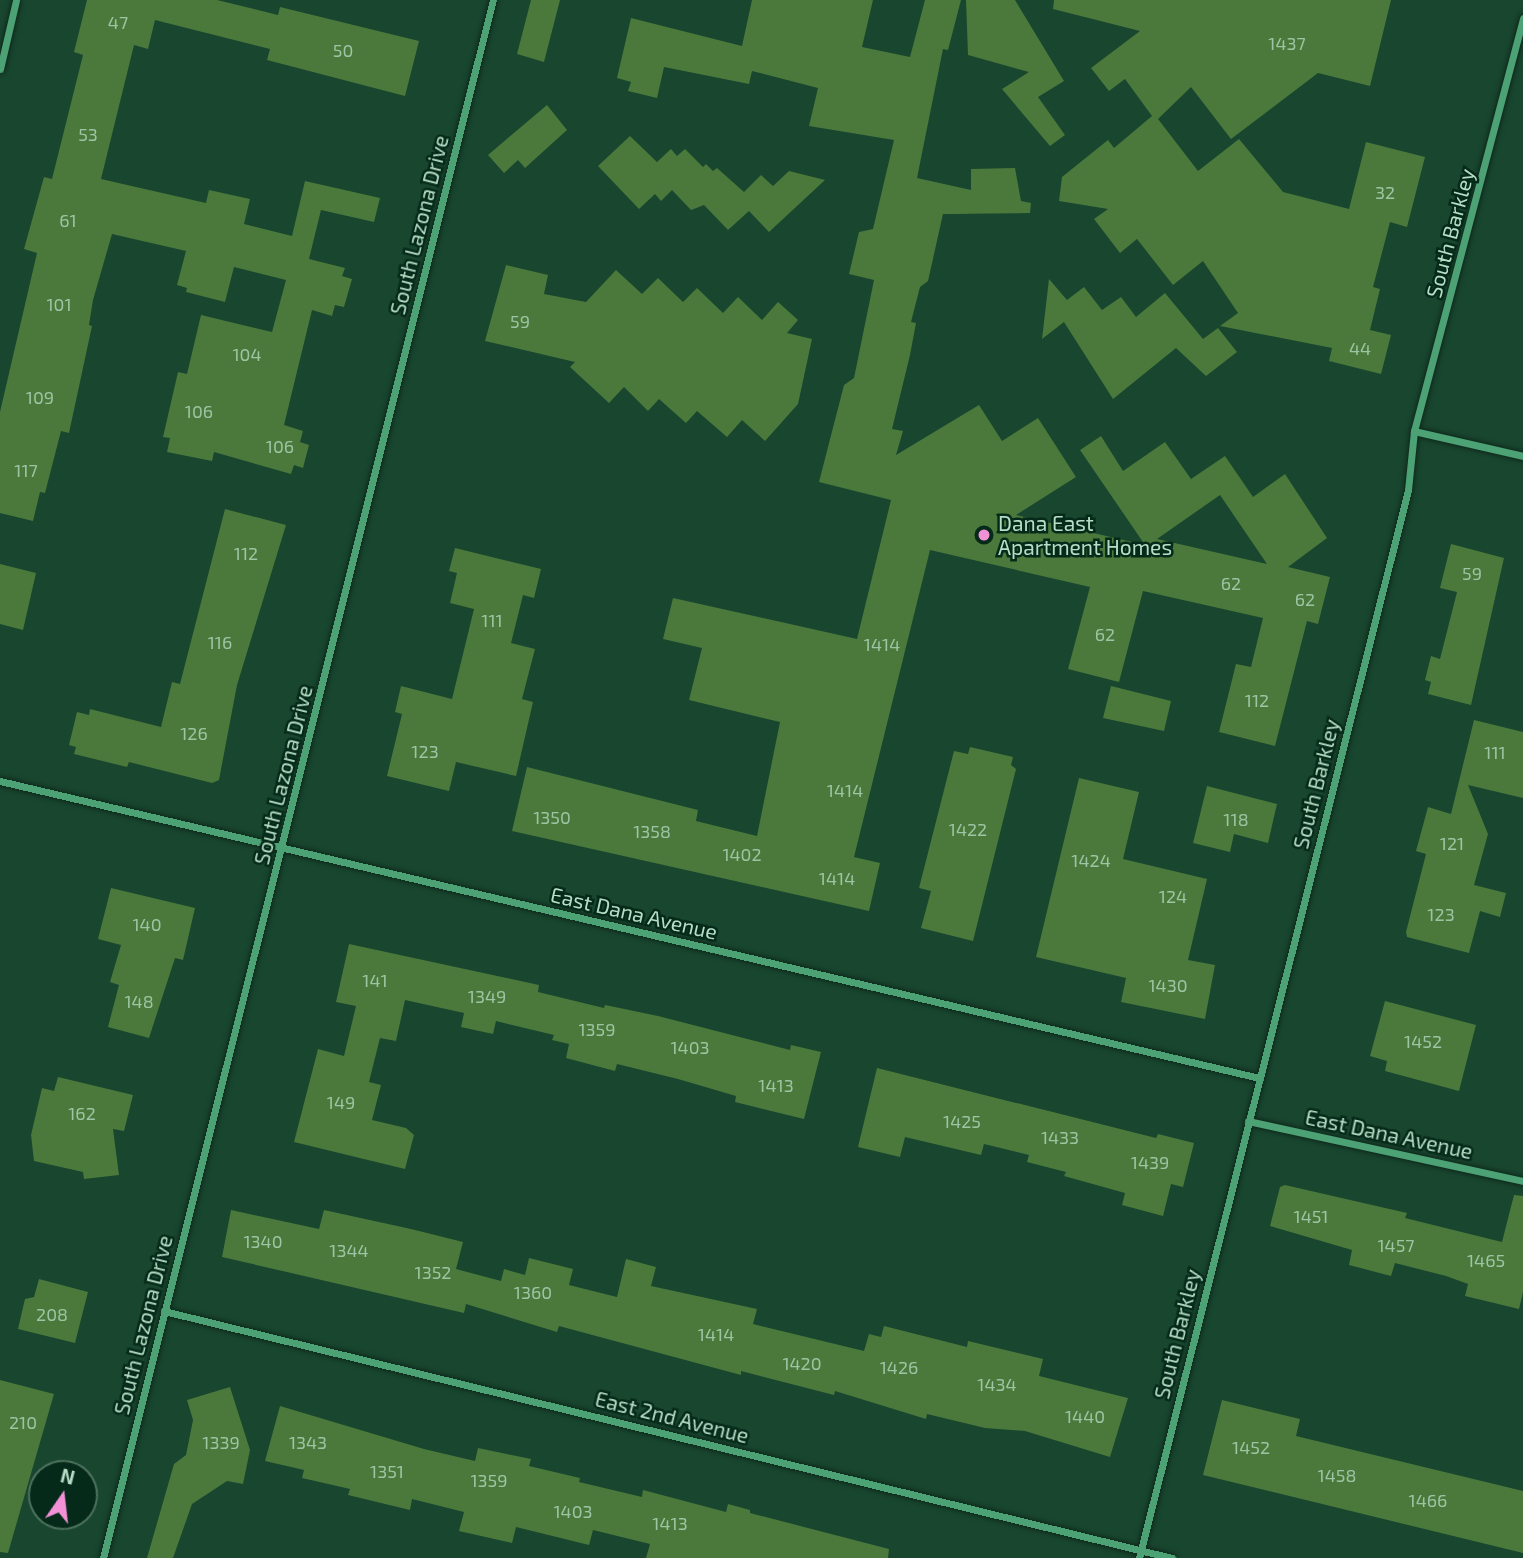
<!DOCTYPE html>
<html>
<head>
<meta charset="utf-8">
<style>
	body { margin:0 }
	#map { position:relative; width:1523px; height:1558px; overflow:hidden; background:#19462f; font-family:"Exo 2",sans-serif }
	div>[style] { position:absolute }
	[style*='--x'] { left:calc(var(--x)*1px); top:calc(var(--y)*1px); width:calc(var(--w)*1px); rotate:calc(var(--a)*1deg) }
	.building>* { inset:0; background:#4a793b }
	.roads { filter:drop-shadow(0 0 2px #0e291b) drop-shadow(0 0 2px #0e291b) }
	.street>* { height:7px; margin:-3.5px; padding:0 3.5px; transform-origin:3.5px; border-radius:3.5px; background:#4ca175 }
	.dots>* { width:19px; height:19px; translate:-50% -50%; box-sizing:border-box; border:4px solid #052a19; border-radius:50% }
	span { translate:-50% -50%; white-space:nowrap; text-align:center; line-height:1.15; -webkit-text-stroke:5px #052a19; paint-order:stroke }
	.number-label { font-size:18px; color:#9bc5a3 }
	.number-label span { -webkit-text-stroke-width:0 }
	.street-label { font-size:21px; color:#b6dec6 }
	.poi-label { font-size:21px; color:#b6dec6 }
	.left { translate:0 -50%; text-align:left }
	.north { position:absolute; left:28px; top:1460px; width:70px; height:70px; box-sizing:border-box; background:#052a19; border:2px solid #4c725e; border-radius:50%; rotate:14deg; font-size:19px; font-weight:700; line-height:28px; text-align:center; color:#b6dec6 }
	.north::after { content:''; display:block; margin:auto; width:24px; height:32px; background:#f391d6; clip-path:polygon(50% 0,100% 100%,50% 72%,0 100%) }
</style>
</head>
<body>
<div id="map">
	<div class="building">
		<i style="clip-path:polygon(87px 0,217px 0,278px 15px,280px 7px,419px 41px,405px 96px,267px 60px,270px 49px,155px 20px,148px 49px,134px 45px,101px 179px,206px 203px,209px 190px,250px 199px,244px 224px,292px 236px,305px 181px,380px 198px,374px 222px,321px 210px,309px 259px,345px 268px,342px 276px,352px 279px,344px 307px,335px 305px,332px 316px,312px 310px,284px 425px,303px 431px,300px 442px,309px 445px,303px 468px,294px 465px,291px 474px,214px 452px,212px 461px,167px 452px,170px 438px,163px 437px,178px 372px,187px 374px,201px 315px,272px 332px,286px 280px,234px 267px,225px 302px,186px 292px,187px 288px,177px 285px,186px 251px,112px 234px,93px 300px,89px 325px,92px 326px,69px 433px,61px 431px,45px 493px,40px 492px,33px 521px,0 513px,0 412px,37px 253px,24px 249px,44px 177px,52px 179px,83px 55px,74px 52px)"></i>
		<i style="clip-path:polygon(531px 0,560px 0,544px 62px,517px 54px)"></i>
		<i style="clip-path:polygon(evenodd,752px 0,873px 0,862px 47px,910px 57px,925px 0,961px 0,948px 50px,943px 49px,917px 178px,971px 190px,971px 169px,1015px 168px,1021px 201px,1031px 203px,1030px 213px,943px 214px,928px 281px,920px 287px,911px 322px,916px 323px,910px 355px,892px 429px,903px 431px,896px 455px,979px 405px,1002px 441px,1038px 418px,1076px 477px,1016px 515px,1145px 545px,1080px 450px,1101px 436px,1123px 471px,1165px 442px,1191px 479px,1225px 456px,1253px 497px,1285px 474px,1327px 538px,1288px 567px,1330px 577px,1318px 624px,1307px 621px,1275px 746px,1219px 732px,1236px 664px,1251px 667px,1263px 618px,1143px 591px,1119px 682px,1068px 669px,1090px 587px,930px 550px,854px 857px,880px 863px,869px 911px,512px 831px,527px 767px,698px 810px,696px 821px,757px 836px,780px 722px,689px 700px,702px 648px,663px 639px,673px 598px,857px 639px,891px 500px,819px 482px,844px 385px,854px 378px,874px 280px,849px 274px,859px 232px,873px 229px,894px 140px,809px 126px,818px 88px,752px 71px,749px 84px,664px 67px,657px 98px,628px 91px,631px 82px,617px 78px,631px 18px,742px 46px,752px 0,1220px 495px,1267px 564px,1157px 539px,1220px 495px)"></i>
		<i style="clip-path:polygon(966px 0,1015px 0,1064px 81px,1038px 97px,1065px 135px,1050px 146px,1002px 89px,1029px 72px,968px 55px)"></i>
		<i style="clip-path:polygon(1054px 0,1391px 0,1370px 86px,1318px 73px,1231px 139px,1191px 87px,1158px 119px,1198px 171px,1239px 139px,1283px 192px,1349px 209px,1366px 142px,1425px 157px,1407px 227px,1390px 222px,1373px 287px,1380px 289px,1370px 330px,1391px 335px,1381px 374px,1329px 361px,1332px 348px,1220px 326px,1238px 313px,1203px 261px,1173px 285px,1137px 239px,1120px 253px,1094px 219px,1108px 209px,1059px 201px,1062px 177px,1108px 140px,1114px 148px,1152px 116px,1125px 79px,1109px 91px,1091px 68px,1140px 31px,1053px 9px)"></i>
		<i style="clip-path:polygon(547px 105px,567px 130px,525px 168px,518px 160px,504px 173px,488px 155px)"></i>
		<i style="clip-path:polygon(630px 136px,657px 162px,671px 149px,677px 156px,685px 149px,703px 167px,706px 164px,713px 171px,717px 168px,744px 192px,761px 175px,773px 186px,789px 171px,825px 180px,769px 232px,749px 211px,728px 230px,704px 205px,691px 210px,672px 190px,661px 201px,655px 194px,639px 209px,598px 166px)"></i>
		<i style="clip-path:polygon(506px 265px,548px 275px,544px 294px,586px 302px,616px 270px,642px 294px,658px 278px,683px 302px,697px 288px,723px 313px,738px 297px,762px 320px,778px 302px,798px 320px,787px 333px,812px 339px,798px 404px,765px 441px,742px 420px,727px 437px,697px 411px,686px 423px,659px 399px,648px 411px,624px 387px,609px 403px,570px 367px,575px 362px,485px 341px)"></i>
		<i style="clip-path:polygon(1049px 279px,1067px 300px,1084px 287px,1102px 310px,1121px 297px,1136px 317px,1165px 293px,1203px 339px,1218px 328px,1237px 352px,1206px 376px,1176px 348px,1113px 399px,1064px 322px,1042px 339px)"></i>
		<i style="clip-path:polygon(225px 509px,286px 525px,237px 685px,219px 780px,212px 783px,129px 762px,127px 767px,74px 754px,76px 747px,69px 745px,77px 712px,89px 715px,90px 709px,161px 727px,172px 682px,180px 684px)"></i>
		<i style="clip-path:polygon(1451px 544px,1504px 558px,1471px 705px,1428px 694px,1431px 682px,1425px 680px,1431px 656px,1440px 659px,1457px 592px,1440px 588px)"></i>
		<i style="clip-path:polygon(455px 548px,541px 569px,534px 598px,523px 595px,511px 643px,535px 649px,522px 699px,533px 702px,516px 776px,456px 762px,449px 791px,387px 776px,402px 714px,395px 712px,401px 686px,452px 699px,474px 609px,450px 603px,457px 573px,449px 571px)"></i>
		<i style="clip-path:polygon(0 564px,36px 573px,23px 630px,0 624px)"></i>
		<i style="clip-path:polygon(1111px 686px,1171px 701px,1164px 731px,1103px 718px)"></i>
		<i style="clip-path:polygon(1474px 720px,1523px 732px,1523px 798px,1468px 785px,1488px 834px,1474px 885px,1506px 893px,1500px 917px,1480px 911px,1469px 953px,1407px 937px,1406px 932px,1426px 854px,1416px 851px,1428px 807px,1451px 814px)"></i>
		<i style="clip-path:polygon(970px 747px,1013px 757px,1011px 765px,1016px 769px,973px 941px,921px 928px,931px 891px,919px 888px,954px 751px,968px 754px)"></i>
		<i style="clip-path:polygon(1079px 778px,1139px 792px,1123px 859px,1207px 879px,1188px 960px,1215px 965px,1205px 1019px,1121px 1002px,1126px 978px,1036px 957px)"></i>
		<i style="clip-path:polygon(1207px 786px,1277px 804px,1268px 843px,1234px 834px,1230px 852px,1193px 843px)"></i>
		<i style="clip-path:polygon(111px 888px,195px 908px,183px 960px,175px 958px,149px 1038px,108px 1027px,119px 985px,110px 982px,121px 945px,98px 939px)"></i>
		<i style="clip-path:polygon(349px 944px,539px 985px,538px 992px,604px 1008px,605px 1005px,658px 1016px,790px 1050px,791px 1045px,821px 1052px,804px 1119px,735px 1102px,736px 1096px,678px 1079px,617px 1064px,615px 1071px,566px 1058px,569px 1044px,552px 1040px,554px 1035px,496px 1021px,493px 1034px,461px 1027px,464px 1013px,405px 1000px,396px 1041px,380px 1038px,369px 1082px,381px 1085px,372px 1120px,406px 1128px,414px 1135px,405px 1169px,294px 1142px,318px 1049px,344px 1056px,356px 1006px,336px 1002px)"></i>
		<i style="clip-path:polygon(1385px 1001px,1476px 1025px,1459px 1091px,1385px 1071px,1387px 1061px,1370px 1056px)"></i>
		<i style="clip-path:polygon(877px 1068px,1156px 1138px,1158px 1134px,1194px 1143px,1183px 1187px,1171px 1184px,1163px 1216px,1122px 1205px,1125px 1193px,1064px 1176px,1066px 1172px,1027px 1162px,1029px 1155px,984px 1144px,981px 1155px,905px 1137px,900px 1157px,858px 1147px)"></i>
		<i style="clip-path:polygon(58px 1077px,133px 1095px,124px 1131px,113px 1129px,119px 1175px,84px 1179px,83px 1172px,34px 1161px,31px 1135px,42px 1088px,54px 1091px)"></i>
		<i style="clip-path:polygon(1285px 1185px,1407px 1213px,1405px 1218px,1502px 1242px,1514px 1195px,1523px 1196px,1523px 1292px,1519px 1309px,1465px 1296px,1468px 1284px,1446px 1276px,1395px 1263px,1391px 1276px,1349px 1265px,1352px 1250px,1270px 1226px,1280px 1187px)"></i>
		<i style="clip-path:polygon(231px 1210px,319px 1229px,324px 1210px,411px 1229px,463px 1242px,456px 1269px,501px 1281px,504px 1269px,525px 1275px,529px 1258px,573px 1269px,569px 1285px,617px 1297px,626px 1259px,656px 1267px,651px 1286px,757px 1309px,753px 1324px,864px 1351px,869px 1334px,881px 1337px,884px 1326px,967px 1347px,968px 1341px,1043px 1359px,1039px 1376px,1128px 1398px,1110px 1457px,1025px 1431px,985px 1428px,927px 1414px,926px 1419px,835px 1391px,834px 1395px,741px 1371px,741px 1375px,559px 1326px,557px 1332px,466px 1304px,464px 1313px,222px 1257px)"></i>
		<i style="clip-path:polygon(39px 1279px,88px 1292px,75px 1343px,18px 1329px,25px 1299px,34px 1297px)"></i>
		<i style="clip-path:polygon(0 1380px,54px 1394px,8px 1553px,0 1552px)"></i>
		<i style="clip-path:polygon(230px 1387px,250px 1450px,243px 1484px,227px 1481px,192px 1504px,173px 1558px,147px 1558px,174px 1464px,186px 1455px,193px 1420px,187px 1400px)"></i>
		<i style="clip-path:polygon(1222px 1400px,1300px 1419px,1296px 1436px,1523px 1491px,1523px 1553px,1203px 1475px)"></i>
		<i style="clip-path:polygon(280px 1406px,424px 1449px,475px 1461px,478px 1448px,502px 1453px,531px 1459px,529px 1466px,580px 1478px,579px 1482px,642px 1497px,643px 1490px,726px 1512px,728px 1504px,750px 1510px,750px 1513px,889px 1549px,888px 1558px,646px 1558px,650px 1544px,593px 1530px,589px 1545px,516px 1527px,512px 1543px,459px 1531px,464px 1512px,412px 1499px,410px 1510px,348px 1495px,350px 1489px,302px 1478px,304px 1470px,265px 1461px)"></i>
	</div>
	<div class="roads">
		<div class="street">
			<i style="--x:0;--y:69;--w:71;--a:-76.9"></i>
			<i style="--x:1414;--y:431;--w:112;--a:12.9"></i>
			<i style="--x:0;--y:781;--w:1294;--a:13.27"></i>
			<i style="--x:1248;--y:1121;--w:281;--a:12.3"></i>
			<i style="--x:164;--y:1311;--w:1038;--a:13.77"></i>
			<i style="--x:103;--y:1558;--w:1606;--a:-75.95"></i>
			<i style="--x:1139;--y:1558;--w:1101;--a:-75.86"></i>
			<i style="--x:1408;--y:490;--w:59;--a:-84.2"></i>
			<i style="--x:1414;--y:431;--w:427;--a:-75.2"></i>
		</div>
	</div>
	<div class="dots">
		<i style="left:984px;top:535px;background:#f391d6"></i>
	</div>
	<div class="number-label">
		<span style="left:118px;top:22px">47</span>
		<span style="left:1287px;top:43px">1437</span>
		<span style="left:343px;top:50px">50</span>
		<span style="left:88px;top:134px">53</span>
		<span style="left:1385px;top:192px">32</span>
		<span style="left:68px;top:220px">61</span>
		<span style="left:59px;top:304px">101</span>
		<span style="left:520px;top:321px">59</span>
		<span style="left:1360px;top:348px">44</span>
		<span style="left:247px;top:354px">104</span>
		<span style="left:40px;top:397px">109</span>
		<span style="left:199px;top:411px">106</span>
		<span style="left:280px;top:446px">106</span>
		<span style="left:26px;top:470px">117</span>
		<span style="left:246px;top:553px">112</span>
		<span style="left:1472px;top:573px">59</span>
		<span style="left:1231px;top:583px">62</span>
		<span style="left:1305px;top:599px">62</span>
		<span style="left:492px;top:620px">111</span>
		<span style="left:1105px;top:634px">62</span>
		<span style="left:220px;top:642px">116</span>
		<span style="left:882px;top:644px">1414</span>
		<span style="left:1257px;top:700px">112</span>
		<span style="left:194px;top:733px">126</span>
		<span style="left:425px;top:751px">123</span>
		<span style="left:1495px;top:752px">111</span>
		<span style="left:845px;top:790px">1414</span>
		<span style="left:552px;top:817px">1350</span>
		<span style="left:1236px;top:819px">118</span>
		<span style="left:968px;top:829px">1422</span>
		<span style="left:652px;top:831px">1358</span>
		<span style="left:1452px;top:843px">121</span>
		<span style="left:742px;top:854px">1402</span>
		<span style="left:1091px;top:860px">1424</span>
		<span style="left:837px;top:878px">1414</span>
		<span style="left:1173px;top:896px">124</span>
		<span style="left:1441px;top:914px">123</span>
		<span style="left:147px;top:924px">140</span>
		<span style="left:375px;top:980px">141</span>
		<span style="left:1168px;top:985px">1430</span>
		<span style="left:487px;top:996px">1349</span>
		<span style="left:139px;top:1001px">148</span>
		<span style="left:597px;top:1029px">1359</span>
		<span style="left:1423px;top:1041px">1452</span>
		<span style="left:690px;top:1047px">1403</span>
		<span style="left:776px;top:1085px">1413</span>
		<span style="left:341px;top:1102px">149</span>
		<span style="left:82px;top:1113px">162</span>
		<span style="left:962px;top:1121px">1425</span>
		<span style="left:1060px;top:1137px">1433</span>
		<span style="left:1150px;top:1162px">1439</span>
		<span style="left:1311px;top:1216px">1451</span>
		<span style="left:263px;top:1241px">1340</span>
		<span style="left:1396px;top:1245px">1457</span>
		<span style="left:349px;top:1250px">1344</span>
		<span style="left:1486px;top:1260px">1465</span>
		<span style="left:433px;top:1272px">1352</span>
		<span style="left:533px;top:1292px">1360</span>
		<span style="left:52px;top:1314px">208</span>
		<span style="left:716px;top:1334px">1414</span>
		<span style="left:802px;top:1363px">1420</span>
		<span style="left:899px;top:1367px">1426</span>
		<span style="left:997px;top:1384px">1434</span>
		<span style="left:1085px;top:1416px">1440</span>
		<span style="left:23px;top:1422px">210</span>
		<span style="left:221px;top:1442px">1339</span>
		<span style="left:308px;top:1442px">1343</span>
		<span style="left:1251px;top:1447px">1452</span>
		<span style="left:387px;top:1471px">1351</span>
		<span style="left:1337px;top:1475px">1458</span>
		<span style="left:489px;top:1480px">1359</span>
		<span style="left:1428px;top:1500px">1466</span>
		<span style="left:573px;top:1511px">1403</span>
		<span style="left:670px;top:1523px">1413</span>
	</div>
	<div class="street-label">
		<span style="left:419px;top:225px;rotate:-76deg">South Lazona Drive</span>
		<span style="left:1450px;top:233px;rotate:-75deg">South Barkley</span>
		<span style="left:283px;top:775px;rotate:-76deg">South Lazona Drive</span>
		<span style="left:1316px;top:784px;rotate:-76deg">South Barkley</span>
		<span style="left:634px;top:913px;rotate:13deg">East Dana Avenue</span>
		<span style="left:1389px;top:1134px;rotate:12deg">East Dana Avenue</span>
		<span style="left:143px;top:1325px;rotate:-76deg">South Lazona Drive</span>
		<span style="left:1177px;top:1334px;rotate:-76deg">South Barkley</span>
		<span style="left:672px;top:1417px;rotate:14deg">East 2nd Avenue</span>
	</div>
	<div class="poi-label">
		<span class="left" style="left:998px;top:535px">Dana East<br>Apartment Homes</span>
	</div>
	<div class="north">N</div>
</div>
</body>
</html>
